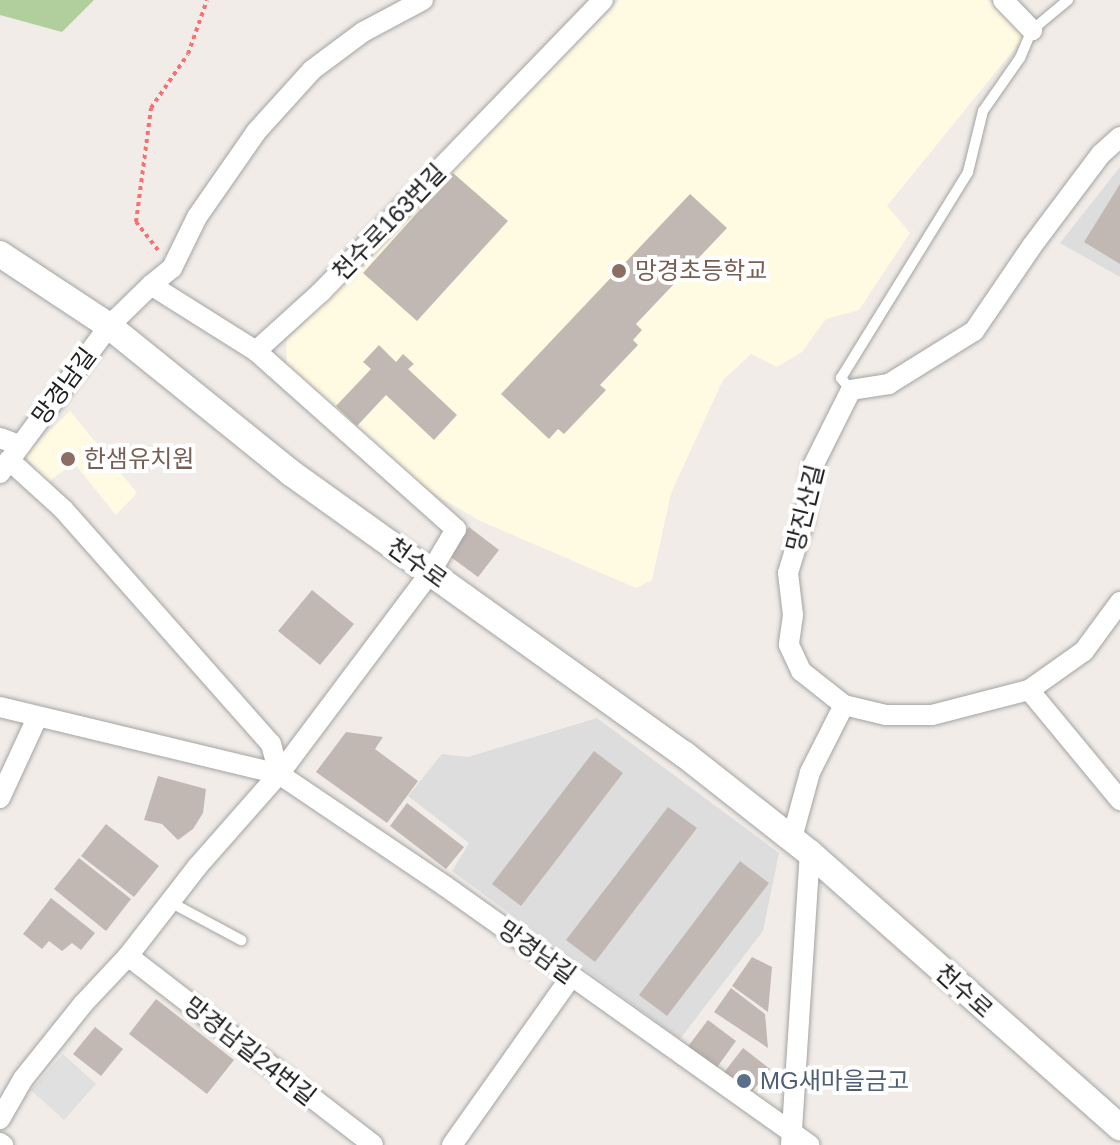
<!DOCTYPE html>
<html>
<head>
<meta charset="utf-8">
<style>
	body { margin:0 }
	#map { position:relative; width:1120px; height:1145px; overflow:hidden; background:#f1ece7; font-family:Helvetica,"Noto Sans KR",sans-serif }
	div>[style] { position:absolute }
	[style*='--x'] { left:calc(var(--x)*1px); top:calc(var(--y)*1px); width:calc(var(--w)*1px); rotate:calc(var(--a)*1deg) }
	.residential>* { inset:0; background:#deddde }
	.education>* { inset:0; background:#fffbe2 }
	.forest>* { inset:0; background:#b1cf9d }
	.parking>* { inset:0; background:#e0e0e0 }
	.building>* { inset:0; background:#c2b8b3 }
	.path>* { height:4px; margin-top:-2px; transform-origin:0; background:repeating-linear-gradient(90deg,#f87172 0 4px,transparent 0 8px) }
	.roads { filter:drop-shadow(0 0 2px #a4a4a4) drop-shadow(0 0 2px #a4a4a4) }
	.service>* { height:10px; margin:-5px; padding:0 5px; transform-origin:5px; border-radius:5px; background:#fff }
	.minor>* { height:20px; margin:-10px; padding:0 10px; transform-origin:10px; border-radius:10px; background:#fff }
	.tertiary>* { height:26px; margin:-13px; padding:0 13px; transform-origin:13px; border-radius:13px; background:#fff }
	.dots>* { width:22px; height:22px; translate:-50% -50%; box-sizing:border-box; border:4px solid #fff; border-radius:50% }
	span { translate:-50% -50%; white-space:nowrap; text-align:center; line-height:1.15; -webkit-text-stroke:8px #fff; paint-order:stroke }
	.street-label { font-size:24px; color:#202020 }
	.education-label { font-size:24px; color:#785e54 }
	.left { translate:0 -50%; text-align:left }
	.service-label { font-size:24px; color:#4e5e75 }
</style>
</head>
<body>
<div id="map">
	<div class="residential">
		<i style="clip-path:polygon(1120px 167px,1120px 277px,1060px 243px)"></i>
		<i style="clip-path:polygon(597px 718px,779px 853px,763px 931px,680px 1039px,452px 871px,469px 843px,408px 796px,442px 754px,468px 757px)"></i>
	</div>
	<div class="education">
		<i style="clip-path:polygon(619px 0,988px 0,1025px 36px,887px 206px,910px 233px,859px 310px,826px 319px,802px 352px,777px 367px,751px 354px,723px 380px,671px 493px,652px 580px,636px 588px,478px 520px,423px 487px,287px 369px,286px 341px)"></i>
		<i style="clip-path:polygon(70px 411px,137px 493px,116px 515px,74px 463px,47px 483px,25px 455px)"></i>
	</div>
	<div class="forest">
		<i style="clip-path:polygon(0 0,94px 0,62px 32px,0 15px)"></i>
	</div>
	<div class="parking">
		<i style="clip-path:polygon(63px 1054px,96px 1084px,64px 1120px,31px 1090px)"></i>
	</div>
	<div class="building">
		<i style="clip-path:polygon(453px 173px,508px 221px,417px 321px,363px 273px)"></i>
		<i style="clip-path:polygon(1120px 184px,1120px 264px,1084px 242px)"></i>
		<i style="clip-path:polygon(690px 194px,727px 228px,636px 324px,642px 330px,633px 340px,638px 345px,600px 385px,606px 390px,564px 434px,558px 429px,549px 439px,501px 394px)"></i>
		<i style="clip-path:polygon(379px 345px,396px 362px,403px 354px,414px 364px,408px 369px,457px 415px,434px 440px,386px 395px,357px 426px,336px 406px,371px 369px,363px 362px)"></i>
		<i style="clip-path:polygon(469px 527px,499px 550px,478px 577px,448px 555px)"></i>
		<i style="clip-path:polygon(312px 590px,354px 624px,320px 665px,278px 631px)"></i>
		<i style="clip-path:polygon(346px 732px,383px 737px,375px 749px,418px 781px,387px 823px,316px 772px)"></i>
		<i style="clip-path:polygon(594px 751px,623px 773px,521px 906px,492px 884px)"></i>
		<i style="clip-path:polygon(158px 776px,206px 789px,203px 813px,193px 829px,178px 840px,162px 824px,144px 820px)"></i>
		<i style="clip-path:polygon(407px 803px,464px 847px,446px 869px,390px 826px)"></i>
		<i style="clip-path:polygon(668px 807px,697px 828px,595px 962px,566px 940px)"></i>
		<i style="clip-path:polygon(106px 824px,159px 866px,134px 897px,81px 856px)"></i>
		<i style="clip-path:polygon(79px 858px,131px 899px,106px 931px,54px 889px)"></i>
		<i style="clip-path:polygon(740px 861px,769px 883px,667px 1016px,639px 995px)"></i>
		<i style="clip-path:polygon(51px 898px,95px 933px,81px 950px,72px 943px,62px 951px,49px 941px,42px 949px,23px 934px)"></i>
		<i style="clip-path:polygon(752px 957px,772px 967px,768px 1012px,732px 986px)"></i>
		<i style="clip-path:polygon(731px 988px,765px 1014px,768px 1048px,714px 1012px)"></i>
		<i style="clip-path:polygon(156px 999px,234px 1060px,207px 1094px,129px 1034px)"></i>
		<i style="clip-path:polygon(708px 1020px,736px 1041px,715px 1070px,686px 1049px)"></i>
		<i style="clip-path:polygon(95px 1027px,123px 1049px,101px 1076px,73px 1054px)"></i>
		<i style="clip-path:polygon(743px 1048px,770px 1069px,748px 1097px,722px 1075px)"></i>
	</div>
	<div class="path">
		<i style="--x:158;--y:250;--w:36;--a:-128"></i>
		<i style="--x:136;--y:222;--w:115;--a:-82.5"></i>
		<i style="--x:151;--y:108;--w:65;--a:-55.6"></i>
		<i style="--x:188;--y:54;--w:57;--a:-70.6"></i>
	</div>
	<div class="roads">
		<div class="service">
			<i style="--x:851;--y:390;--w:16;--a:-130"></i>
			<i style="--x:841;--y:378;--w:242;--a:-58.3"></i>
			<i style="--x:968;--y:172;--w:63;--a:-76.2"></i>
			<i style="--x:983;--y:111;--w:65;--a:-55.1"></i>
			<i style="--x:1020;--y:58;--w:30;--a:-67"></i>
			<i style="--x:1032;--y:30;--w:47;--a:-39.8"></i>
			<i style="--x:170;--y:902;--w:81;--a:28.2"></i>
		</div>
		<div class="minor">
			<i style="--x:1003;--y:0;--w:42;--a:46"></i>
			<i style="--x:1120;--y:137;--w:25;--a:138"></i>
			<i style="--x:1101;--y:154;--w:115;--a:126.9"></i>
			<i style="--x:1032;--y:246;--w:103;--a:124.3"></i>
			<i style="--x:974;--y:331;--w:100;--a:148.1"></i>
			<i style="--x:889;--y:384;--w:38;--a:171"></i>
			<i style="--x:851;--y:390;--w:85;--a:116.6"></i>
			<i style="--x:813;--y:466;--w:55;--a:99.5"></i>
			<i style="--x:804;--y:520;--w:55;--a:106.8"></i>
			<i style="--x:788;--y:573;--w:42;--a:83.2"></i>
			<i style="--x:793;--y:615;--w:30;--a:98"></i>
			<i style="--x:789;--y:645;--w:29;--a:65"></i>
			<i style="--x:801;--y:671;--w:55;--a:38.3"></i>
			<i style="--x:844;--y:705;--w:43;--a:13.4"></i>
			<i style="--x:886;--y:715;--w:46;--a:0"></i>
			<i style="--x:932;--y:715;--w:100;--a:-14.5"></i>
			<i style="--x:1029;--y:690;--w:67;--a:-35.3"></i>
			<i style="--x:1084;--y:651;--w:61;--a:-53.7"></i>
			<i style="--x:151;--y:285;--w:27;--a:-39"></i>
			<i style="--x:172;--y:268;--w:57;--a:-63.9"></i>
			<i style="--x:197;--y:217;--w:103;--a:-55.2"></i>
			<i style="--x:256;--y:132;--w:84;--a:-47.9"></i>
			<i style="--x:312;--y:70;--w:64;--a:-36.7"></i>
			<i style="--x:363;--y:32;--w:68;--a:-28.1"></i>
			<i style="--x:256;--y:351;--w:88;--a:-42.2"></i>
			<i style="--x:321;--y:292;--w:406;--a:-46"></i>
			<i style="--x:0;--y:438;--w:20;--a:20"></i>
			<i style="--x:9;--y:460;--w:73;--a:42.2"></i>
			<i style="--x:63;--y:509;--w:314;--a:48.5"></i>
			<i style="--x:271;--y:744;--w:31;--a:75"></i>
			<i style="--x:0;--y:473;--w:183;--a:-53.4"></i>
			<i style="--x:109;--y:326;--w:59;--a:-44.3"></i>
			<i style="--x:151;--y:285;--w:124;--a:32.2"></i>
			<i style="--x:256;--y:351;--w:268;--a:41.7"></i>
			<i style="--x:456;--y:529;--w:51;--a:120.6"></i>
			<i style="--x:430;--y:573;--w:251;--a:126.9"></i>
			<i style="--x:279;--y:774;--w:200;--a:34"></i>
			<i style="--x:445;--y:886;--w:447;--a:35.4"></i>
			<i style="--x:1029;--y:690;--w:143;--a:50.4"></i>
			<i style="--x:0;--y:707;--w:287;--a:13.5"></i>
			<i style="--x:0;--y:798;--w:88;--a:-65.2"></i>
			<i style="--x:792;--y:838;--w:68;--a:-74.7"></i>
			<i style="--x:810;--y:772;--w:75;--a:-63.1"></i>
			<i style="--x:128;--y:956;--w:309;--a:37.6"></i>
			<i style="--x:0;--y:1119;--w:46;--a:-60.1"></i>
			<i style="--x:23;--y:1079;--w:96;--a:-51.3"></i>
			<i style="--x:83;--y:1004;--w:66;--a:-46.8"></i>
			<i style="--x:128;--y:956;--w:113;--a:-52.2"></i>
			<i style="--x:197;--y:867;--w:124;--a:-48.6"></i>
			<i style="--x:0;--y:1143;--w:4;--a:34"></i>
			<i style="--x:452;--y:1145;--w:206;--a:-54.7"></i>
			<i style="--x:791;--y:1145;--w:293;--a:-86.3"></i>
		</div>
		<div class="tertiary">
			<i style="--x:0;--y:254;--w:131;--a:33.4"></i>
			<i style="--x:109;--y:326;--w:234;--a:38.9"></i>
			<i style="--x:291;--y:473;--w:483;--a:35.6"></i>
			<i style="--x:684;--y:754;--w:160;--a:38.2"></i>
			<i style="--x:810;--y:853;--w:414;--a:41.5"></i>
		</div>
	</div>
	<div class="dots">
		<i style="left:619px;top:271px;background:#8d6e63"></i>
		<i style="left:68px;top:459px;background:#8d6e63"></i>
		<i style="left:744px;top:1081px;background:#5c6f8a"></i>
	</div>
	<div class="street-label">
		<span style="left:389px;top:222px;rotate:-46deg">천수로163번길</span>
		<span style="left:64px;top:386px;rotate:-53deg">망경남길</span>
		<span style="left:805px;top:508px;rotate:-76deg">망진산길</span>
		<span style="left:417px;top:563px;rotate:36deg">천수로</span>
		<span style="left:537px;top:952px;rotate:36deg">망경남길</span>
		<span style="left:964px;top:991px;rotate:42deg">천수로</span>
		<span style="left:250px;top:1051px;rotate:38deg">망경남길24번길</span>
	</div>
	<div class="education-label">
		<span class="left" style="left:635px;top:271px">망경초등학교</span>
		<span class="left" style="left:84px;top:459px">한샘유치원</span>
	</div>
	<div class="service-label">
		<span class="left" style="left:760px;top:1081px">MG새마을금고</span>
	</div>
</div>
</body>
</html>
